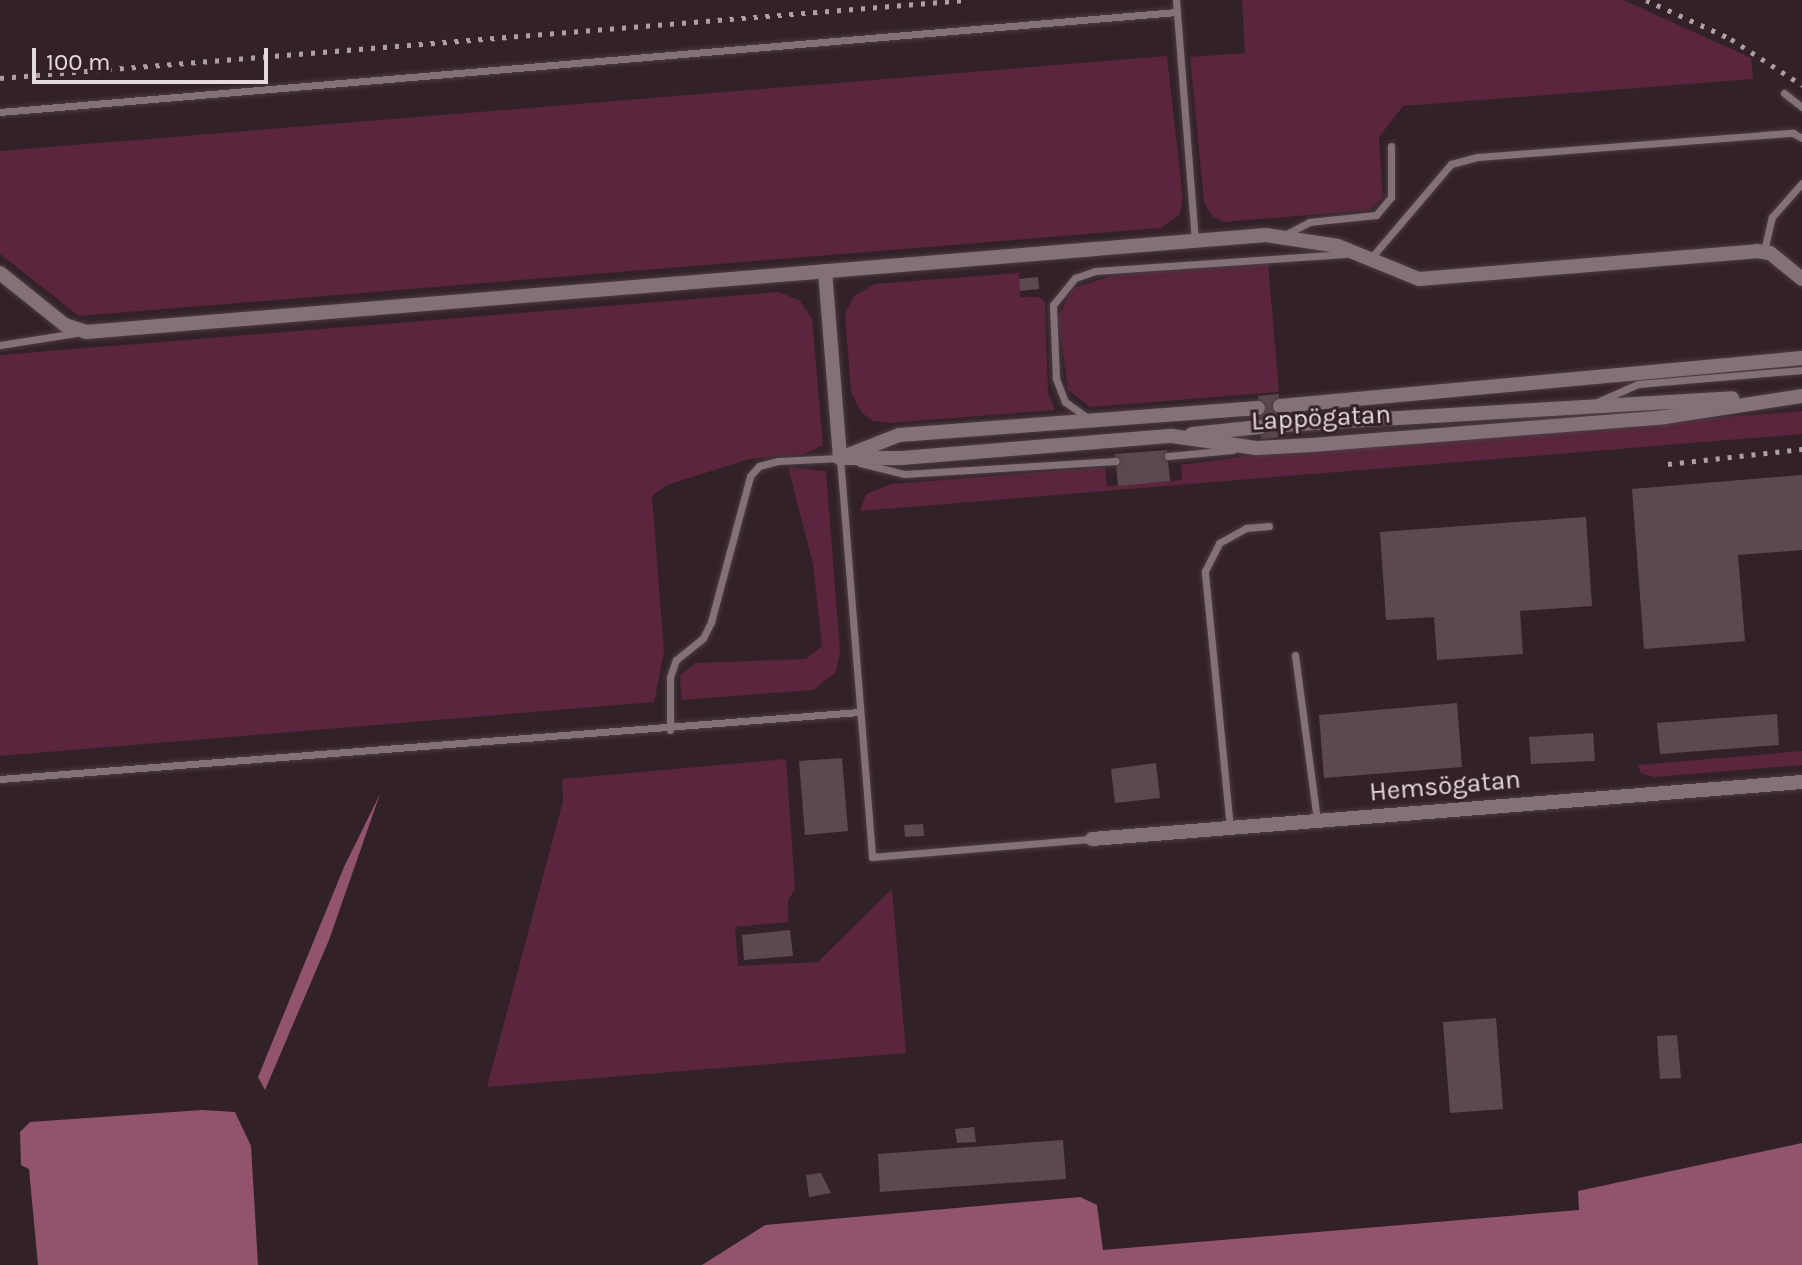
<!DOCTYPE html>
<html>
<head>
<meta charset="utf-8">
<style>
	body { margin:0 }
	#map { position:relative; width:1802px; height:1265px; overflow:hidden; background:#322228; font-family:Karla,sans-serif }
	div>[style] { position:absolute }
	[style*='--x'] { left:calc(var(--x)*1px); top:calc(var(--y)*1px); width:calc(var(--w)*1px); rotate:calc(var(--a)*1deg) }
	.green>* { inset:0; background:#5a253d }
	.water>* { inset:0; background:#92546d }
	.building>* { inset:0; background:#5b494f }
	.roads { filter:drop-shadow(0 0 2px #4a3d42) drop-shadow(0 0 2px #4a3d42) }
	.lane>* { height:7px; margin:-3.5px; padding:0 3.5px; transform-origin:3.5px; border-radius:3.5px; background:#847178 }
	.street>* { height:14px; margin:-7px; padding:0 7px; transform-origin:7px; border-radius:7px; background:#847178 }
	.rail>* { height:5px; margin-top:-2.5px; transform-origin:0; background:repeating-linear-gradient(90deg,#ada0a5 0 4px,transparent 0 12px) }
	span { translate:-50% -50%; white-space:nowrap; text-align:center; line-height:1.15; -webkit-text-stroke:6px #322228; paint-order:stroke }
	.street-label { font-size:26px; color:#e4d9dd }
	.scale { position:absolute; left:32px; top:48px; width:236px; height:36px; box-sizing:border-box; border:4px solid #e4d9dd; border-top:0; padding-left:10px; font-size:24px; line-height:28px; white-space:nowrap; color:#e4d9dd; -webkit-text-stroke:6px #322228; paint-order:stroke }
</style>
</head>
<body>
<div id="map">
	<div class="green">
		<i style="clip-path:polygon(1242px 0,1623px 0,1751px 58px,1753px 79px,1403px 106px,1379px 137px,1383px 197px,1370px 210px,1224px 222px,1212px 216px,1204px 202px,1190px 57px,1245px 53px)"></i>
		<i style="clip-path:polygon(1167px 56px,1183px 199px,1180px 214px,1161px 228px,79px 316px,0 254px,0 151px)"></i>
		<i style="clip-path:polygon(1268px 263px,1279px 392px,1090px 407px,1068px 390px,1058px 317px,1073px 288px,1115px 275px)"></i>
		<i style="clip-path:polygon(1019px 273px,1020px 297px,1039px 297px,1045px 302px,1048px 393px,1055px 410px,890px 423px,873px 421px,861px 412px,851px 392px,845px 314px,854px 296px,875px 284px)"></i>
		<i style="clip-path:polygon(779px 292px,800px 301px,812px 319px,823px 445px,804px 454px,749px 459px,667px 485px,652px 496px,664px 652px,654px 702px,0 756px,0 355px)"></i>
		<i style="clip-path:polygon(1802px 411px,1802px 434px,860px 511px,866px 494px,891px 484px,1105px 467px,1107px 486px,1182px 480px,1181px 465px,1252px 455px)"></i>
		<i style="clip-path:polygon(788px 467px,826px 471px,840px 652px,836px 672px,813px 690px,681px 700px,680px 675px,696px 663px,806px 659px,822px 646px,813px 564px)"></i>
		<i style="clip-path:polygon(1802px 751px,1802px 765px,1654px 777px,1641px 773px,1638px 765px)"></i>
		<i style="clip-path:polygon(786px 759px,795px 889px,788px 900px,788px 922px,735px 927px,738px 966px,818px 962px,892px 889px,906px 1053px,487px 1087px,563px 801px,562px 779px)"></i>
	</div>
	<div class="water">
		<i style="clip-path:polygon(380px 794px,329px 940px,265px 1090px,258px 1077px,344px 867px)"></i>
		<i style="clip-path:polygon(202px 1110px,235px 1112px,251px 1146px,258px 1265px,38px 1265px,29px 1169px,21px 1165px,20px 1132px,30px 1122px)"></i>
		<i style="clip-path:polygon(1802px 1143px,1802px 1265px,702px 1265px,765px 1225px,1080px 1197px,1097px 1205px,1103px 1250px,1579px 1210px,1578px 1191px)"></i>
	</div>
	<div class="building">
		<i style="clip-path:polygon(1038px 277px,1039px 289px,1020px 291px,1019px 279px)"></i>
		<i style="clip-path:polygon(1279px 394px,1282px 437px,1261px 439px,1258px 396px)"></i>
		<i style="clip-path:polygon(1167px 450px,1170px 481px,1118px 486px,1115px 454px)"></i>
		<i style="clip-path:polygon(1802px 475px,1802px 550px,1738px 555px,1745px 641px,1644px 649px,1632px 489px)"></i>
		<i style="clip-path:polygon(1586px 517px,1592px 606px,1520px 611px,1523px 654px,1437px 660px,1434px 617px,1386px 620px,1380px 532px)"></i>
		<i style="clip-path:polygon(1457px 703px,1462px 767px,1324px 778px,1319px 715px)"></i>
		<i style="clip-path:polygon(1777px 714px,1779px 745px,1660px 754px,1657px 723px)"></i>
		<i style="clip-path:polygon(1593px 733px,1595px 761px,1531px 764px,1529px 737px)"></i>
		<i style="clip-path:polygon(842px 758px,848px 831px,805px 835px,799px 761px)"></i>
		<i style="clip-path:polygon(1156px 763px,1160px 798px,1115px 803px,1111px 769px)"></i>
		<i style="clip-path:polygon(923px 824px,924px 836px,905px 837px,904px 825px)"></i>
		<i style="clip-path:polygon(790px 930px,793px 956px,744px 960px,742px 935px)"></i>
		<i style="clip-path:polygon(1496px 1018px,1503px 1109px,1450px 1113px,1443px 1022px)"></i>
		<i style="clip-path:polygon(1677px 1035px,1681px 1078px,1660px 1079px,1657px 1036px)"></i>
		<i style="clip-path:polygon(974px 1127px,976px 1142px,957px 1143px,955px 1129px)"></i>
		<i style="clip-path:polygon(1063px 1140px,1066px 1179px,880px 1192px,878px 1154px)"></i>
		<i style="clip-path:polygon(821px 1173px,831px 1193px,809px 1197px,806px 1175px)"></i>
	</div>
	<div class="roads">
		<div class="lane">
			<i style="--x:1176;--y:0;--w:243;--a:85.5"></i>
			<i style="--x:1784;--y:93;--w:23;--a:38"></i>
			<i style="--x:0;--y:112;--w:1181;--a:-4.86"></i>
			<i style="--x:1284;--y:235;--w:28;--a:-27"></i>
			<i style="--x:1309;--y:222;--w:67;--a:-6"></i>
			<i style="--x:1376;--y:215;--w:23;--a:-50"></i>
			<i style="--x:1391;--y:197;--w:51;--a:-90"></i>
			<i style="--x:1764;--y:251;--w:35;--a:-77"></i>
			<i style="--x:1772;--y:217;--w:45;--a:-48.6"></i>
			<i style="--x:1371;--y:258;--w:123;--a:-49.6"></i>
			<i style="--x:1451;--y:164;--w:28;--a:-15"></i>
			<i style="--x:1478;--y:157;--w:285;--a:-4.4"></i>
			<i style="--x:1762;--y:135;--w:31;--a:-4"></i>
			<i style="--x:1793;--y:133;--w:10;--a:29"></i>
			<i style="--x:0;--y:345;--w:77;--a:-9"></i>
			<i style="--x:1595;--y:403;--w:47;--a:-23.8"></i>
			<i style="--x:1638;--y:384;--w:165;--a:-4.9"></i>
			<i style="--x:1088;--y:418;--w:28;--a:-145"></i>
			<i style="--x:1065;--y:402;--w:26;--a:-111"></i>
			<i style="--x:1056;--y:378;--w:73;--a:-92.4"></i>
			<i style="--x:1053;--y:305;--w:35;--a:-51"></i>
			<i style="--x:1075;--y:278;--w:21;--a:-19"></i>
			<i style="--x:1095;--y:271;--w:251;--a:-3.9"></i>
			<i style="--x:1168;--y:456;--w:65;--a:-5.3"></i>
			<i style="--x:840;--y:458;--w:400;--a:85.4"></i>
			<i style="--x:872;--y:857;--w:221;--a:-4.7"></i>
			<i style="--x:860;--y:463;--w:45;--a:14"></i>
			<i style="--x:904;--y:474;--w:212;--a:-3.5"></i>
			<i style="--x:1295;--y:655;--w:166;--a:82.4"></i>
			<i style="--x:670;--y:730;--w:53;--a:-90"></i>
			<i style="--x:670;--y:677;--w:18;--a:-71"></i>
			<i style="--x:676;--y:660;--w:35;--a:-39"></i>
			<i style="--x:703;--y:638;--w:18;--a:-63"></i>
			<i style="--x:711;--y:622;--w:151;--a:-75"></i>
			<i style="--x:750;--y:476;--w:13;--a:-48"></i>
			<i style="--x:759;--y:466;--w:20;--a:-15"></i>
			<i style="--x:778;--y:461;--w:62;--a:-2.8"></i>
			<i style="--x:0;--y:779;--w:862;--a:-4.46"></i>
			<i style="--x:1230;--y:828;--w:258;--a:-95.6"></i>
			<i style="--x:1205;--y:571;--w:31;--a:-63"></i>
			<i style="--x:1219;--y:543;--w:31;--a:-29"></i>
			<i style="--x:1246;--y:528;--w:23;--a:-5"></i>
		</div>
		<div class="street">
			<i style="--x:825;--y:271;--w:188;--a:85.4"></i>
			<i style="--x:0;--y:273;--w:83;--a:38.7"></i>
			<i style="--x:65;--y:325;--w:22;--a:18"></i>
			<i style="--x:86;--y:332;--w:1184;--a:-4.7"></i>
			<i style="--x:1266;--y:235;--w:73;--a:8.7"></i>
			<i style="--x:1338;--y:246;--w:87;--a:22.2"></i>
			<i style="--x:1419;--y:279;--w:339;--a:-4.7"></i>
			<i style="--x:1757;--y:251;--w:13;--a:9"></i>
			<i style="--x:1770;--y:253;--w:41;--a:39.1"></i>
			<i style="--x:1280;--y:406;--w:524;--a:-5.25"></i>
			<i style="--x:1281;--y:425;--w:452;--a:-3.4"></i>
			<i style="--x:1192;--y:434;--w:68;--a:-5.9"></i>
			<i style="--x:848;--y:455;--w:55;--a:-21.4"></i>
			<i style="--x:899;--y:435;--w:360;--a:-4.3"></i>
			<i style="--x:840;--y:458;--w:62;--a:0"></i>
			<i style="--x:902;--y:458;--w:271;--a:-4.7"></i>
			<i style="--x:1172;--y:436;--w:85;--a:8.1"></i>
			<i style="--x:1256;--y:448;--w:56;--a:-3.1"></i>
			<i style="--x:1312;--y:445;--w:354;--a:-4.5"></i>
			<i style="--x:1665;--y:417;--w:139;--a:-8.7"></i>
			<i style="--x:1092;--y:839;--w:712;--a:-4.59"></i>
		</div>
	</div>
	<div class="rail">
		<i style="--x:1646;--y:0;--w:94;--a:24.6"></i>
		<i style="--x:1731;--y:39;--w:85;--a:32.9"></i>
		<i style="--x:0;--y:78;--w:969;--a:-4.62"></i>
		<i style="--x:1668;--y:464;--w:135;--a:-6.4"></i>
	</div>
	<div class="street-label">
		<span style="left:1321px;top:418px;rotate:-3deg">Lappögatan</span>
		<span style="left:1445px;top:786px;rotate:-5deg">Hemsögatan</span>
	</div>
	<div class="scale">100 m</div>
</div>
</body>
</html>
